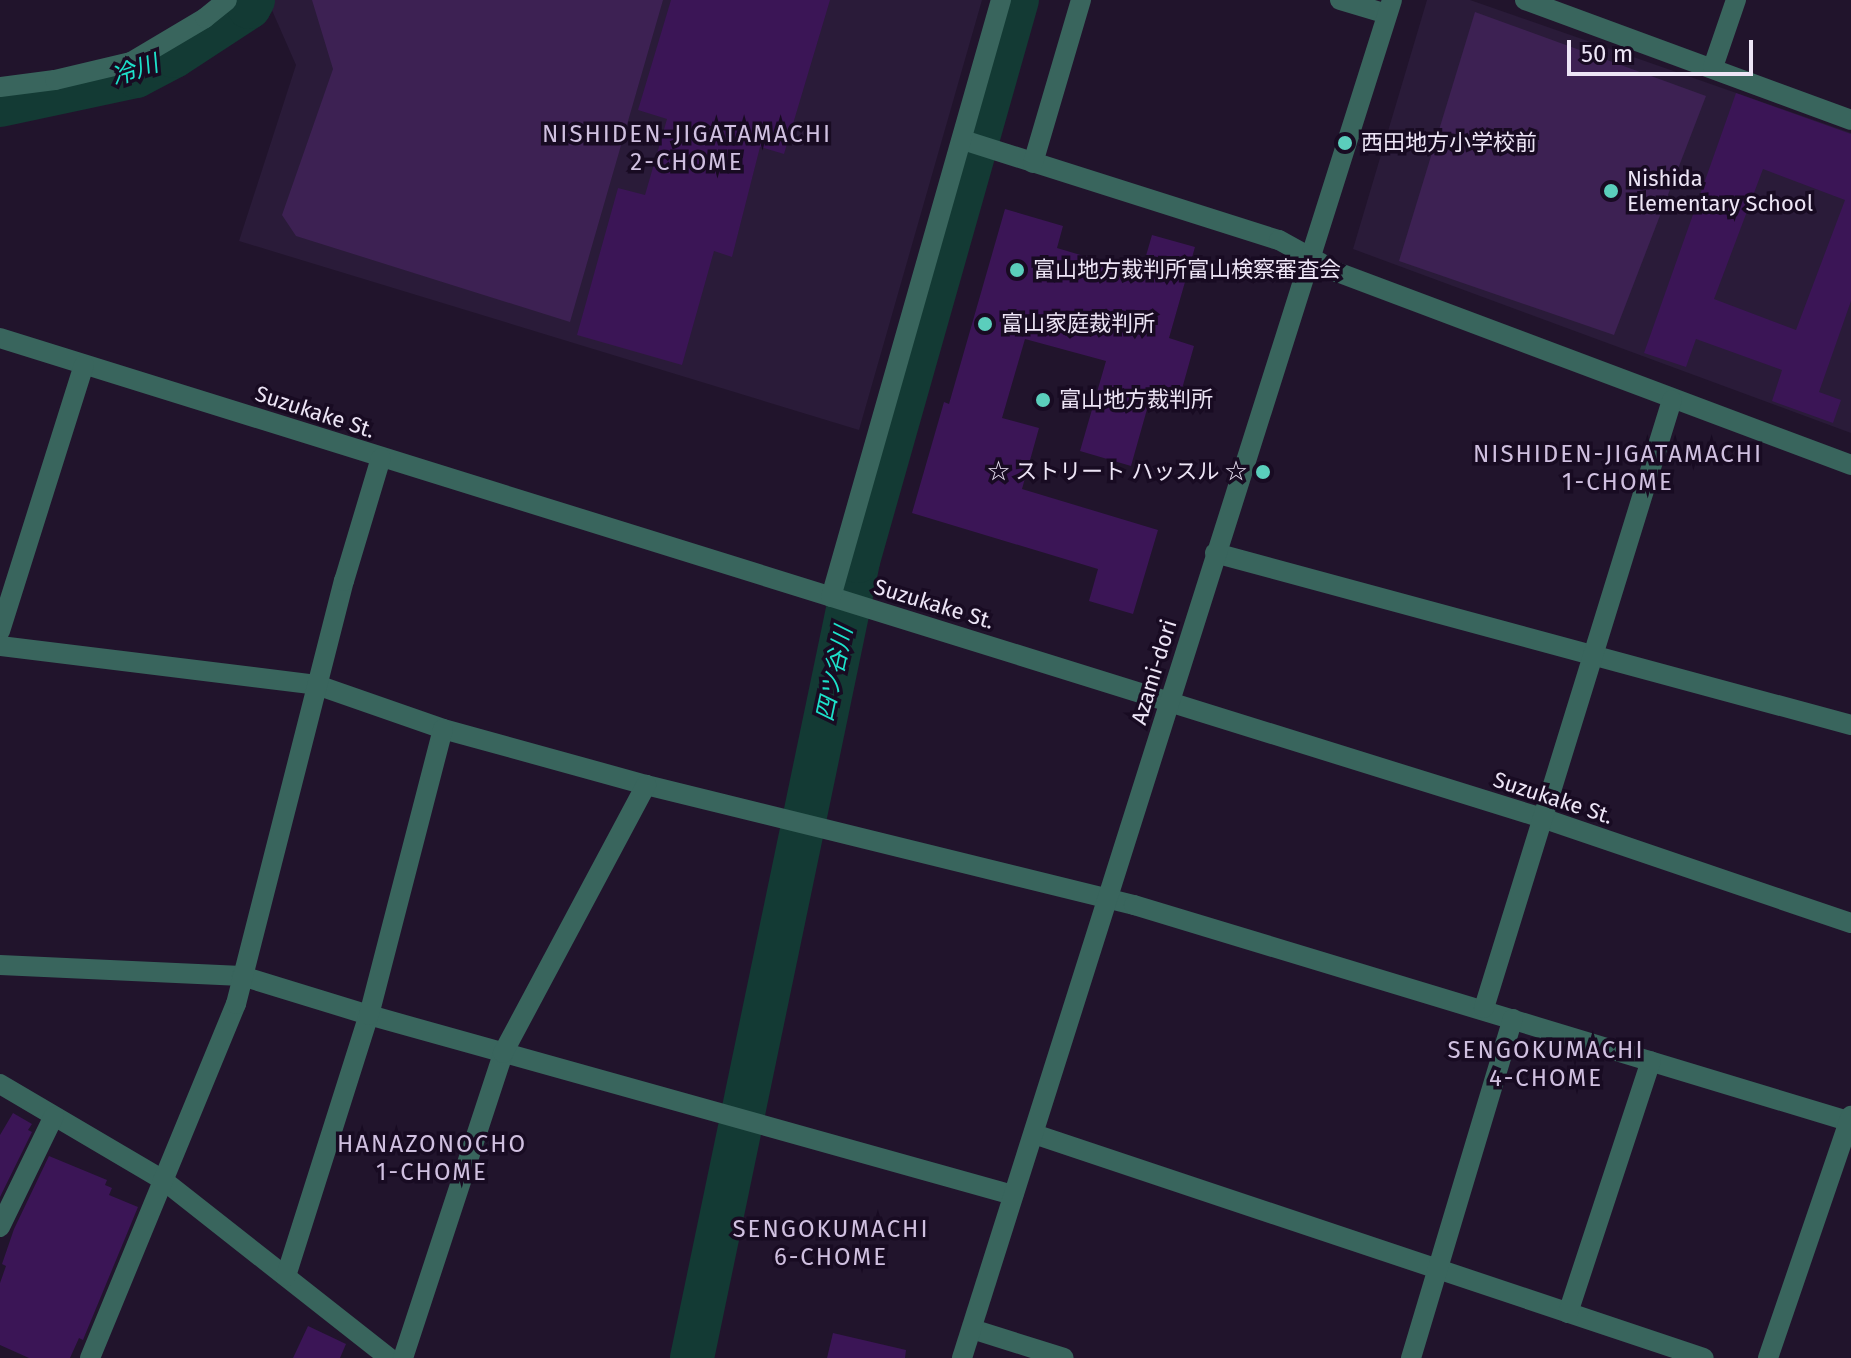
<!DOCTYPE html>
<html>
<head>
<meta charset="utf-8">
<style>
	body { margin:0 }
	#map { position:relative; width:1851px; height:1358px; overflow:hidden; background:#21142c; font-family:"Fira Sans","Noto Sans JP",sans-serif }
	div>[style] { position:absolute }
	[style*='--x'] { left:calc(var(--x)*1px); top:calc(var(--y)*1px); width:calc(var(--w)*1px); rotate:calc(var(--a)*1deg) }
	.built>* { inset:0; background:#2a1b39 }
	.green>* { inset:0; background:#3d2153 }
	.river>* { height:44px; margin:-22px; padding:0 22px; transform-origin:22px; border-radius:22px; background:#133a34 }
	.building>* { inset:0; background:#3b1556 }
	.minor>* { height:20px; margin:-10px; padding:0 10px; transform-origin:10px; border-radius:10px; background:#39655d }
	.dots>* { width:22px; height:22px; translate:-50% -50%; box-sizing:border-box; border:4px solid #180b22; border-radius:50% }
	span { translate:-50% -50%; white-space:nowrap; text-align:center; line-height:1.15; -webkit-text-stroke:7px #180b22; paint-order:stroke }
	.poi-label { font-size:22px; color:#ede5f6 }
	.left { translate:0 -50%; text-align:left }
	.right { translate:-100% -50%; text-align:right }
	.street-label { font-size:22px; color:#ede5f6 }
	.water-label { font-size:24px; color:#1de1ca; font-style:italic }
	.neighbourhood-label { font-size:24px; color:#d0c0e0; letter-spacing:2px }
	.scale { position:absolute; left:1567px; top:40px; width:186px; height:36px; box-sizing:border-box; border:4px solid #ede5f6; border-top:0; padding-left:10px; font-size:24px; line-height:28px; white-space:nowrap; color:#ede5f6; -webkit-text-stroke:6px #180b22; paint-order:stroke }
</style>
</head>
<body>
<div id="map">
	<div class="built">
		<i style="clip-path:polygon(274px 0,982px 0,859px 430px,239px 241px,296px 65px,271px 8px)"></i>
		<i style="clip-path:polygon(1427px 0,1470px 0,1851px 133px,1851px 433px,1353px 249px)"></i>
	</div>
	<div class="green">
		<i style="clip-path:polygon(312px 0,663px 0,570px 322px,296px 236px,282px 215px,333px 69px)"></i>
		<i style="clip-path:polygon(1475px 12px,1706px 96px,1614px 335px,1399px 261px)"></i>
	</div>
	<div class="river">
		<i style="--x:0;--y:105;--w:139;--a:-12"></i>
		<i style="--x:136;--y:76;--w:43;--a:-27.8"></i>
		<i style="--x:174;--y:56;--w:90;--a:-33.2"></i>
		<i style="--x:249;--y:7;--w:8;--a:-60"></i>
		<i style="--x:692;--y:1358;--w:814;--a:-78.23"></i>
		<i style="--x:858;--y:561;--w:583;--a:-74.18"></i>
	</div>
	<div class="building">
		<i style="clip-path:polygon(671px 0,830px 0,784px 154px,760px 147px,732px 257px,714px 251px,682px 365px,577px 335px,618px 188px,645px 195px,667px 119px,638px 110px)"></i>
		<i style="clip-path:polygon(evenodd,1736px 93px,1851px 134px,1851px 301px,1819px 392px,1841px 400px,1833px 423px,1772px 401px,1782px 370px,1696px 339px,1686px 367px,1644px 353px,1736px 93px,1763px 169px,1845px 200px,1796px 330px,1714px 299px,1763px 169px)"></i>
		<i style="clip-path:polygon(1005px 209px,1063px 226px,1057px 248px,1141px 273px,1152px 235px,1195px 247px,1169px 338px,1194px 346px,1180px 396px,1153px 388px,1131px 466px,1080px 451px,1106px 361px,1025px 339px,1002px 418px,1039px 428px,1022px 489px,1158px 530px,1133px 614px,1089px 601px,1098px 569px,912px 513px,944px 402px,949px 404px)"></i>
		<i style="clip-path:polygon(13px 1113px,32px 1124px,28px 1130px,32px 1132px,0 1197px,0 1135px)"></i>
		<i style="clip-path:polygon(49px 1156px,107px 1180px,105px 1185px,112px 1188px,109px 1195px,138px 1207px,85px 1335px,83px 1340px,79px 1338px,70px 1358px,29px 1358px,0 1345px,0 1283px,6px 1266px,2px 1264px,14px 1229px)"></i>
		<i style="clip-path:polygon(308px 1326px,346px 1344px,340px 1358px,293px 1358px)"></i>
		<i style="clip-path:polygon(833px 1333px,906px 1350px,905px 1358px,827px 1358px)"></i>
	</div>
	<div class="minor">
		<i style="--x:1340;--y:0;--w:49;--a:16.6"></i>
		<i style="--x:1525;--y:0;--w:347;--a:20.2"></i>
		<i style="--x:1713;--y:67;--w:71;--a:-71.1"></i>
		<i style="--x:0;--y:87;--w:55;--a:-7.3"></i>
		<i style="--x:55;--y:80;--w:78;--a:-13.3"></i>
		<i style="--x:131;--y:62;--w:86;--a:-30.7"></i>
		<i style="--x:205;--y:18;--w:28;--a:-39"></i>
		<i style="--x:963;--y:140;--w:331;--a:17.6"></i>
		<i style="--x:1279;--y:240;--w:66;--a:28.9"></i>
		<i style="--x:1337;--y:272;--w:549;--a:20.58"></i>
		<i style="--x:1033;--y:163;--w:170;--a:-73.6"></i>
		<i style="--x:0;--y:338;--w:1618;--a:17.29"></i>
		<i style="--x:1545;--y:819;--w:323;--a:18.8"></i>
		<i style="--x:1215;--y:553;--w:659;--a:15.13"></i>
		<i style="--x:831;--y:597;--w:621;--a:-74.11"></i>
		<i style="--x:0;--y:631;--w:279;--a:-72.5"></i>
		<i style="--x:0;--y:646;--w:319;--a:7"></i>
		<i style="--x:317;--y:685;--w:133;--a:19.2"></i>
		<i style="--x:443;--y:729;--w:211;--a:15.4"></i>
		<i style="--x:646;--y:785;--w:503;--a:13.82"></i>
		<i style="--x:1134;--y:905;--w:749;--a:16.84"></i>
		<i style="--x:0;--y:965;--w:242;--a:2.6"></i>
		<i style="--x:242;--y:976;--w:133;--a:17.1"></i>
		<i style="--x:369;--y:1015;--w:669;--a:15.62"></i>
		<i style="--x:1484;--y:1008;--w:636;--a:-72.82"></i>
		<i style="--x:0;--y:1084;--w:189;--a:30.5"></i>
		<i style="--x:163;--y:1180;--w:288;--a:38.2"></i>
		<i style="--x:1034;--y:1134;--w:706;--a:18.49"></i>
		<i style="--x:0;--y:1227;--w:123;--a:-64.1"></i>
		<i style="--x:286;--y:1276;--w:274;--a:-72.4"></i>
		<i style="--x:369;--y:1015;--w:295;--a:-75.5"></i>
		<i style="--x:1568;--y:1313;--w:265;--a:-71.8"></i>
		<i style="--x:972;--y:1329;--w:96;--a:17.5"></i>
		<i style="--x:90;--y:1358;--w:383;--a:-67.6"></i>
		<i style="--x:236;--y:1004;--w:437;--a:-75.7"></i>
		<i style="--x:344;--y:581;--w:128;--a:-73.3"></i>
		<i style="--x:403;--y:1358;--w:321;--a:-71.8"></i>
		<i style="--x:503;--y:1053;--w:304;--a:-61.9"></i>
		<i style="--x:962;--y:1358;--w:1424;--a:-72.43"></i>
		<i style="--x:1411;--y:1358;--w:354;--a:-73.3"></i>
		<i style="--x:1768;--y:1358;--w:256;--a:-71.1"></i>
	</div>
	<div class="dots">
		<i style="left:1345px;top:143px;background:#5bcebc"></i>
		<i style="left:1611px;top:191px;background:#5bcebc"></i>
		<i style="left:1017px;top:270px;background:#5bcebc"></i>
		<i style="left:985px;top:324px;background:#5bcebc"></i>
		<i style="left:1043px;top:400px;background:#5bcebc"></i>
		<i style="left:1263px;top:472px;background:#5bcebc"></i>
	</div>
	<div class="poi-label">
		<span class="left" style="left:1361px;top:143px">西田地方小学校前</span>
		<span class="left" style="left:1627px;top:191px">Nishida<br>Elementary School</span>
		<span class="left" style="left:1033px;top:270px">富山地方裁判所富山検察審査会</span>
		<span class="left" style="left:1001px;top:324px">富山家庭裁判所</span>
		<span class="left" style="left:1059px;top:400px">富山地方裁判所</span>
		<span class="right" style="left:1247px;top:472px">☆ ストリート ハッスル ☆</span>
	</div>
	<div class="street-label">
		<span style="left:315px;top:412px;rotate:18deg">Suzukake St.</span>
		<span style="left:934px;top:604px;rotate:17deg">Suzukake St.</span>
		<span style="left:1154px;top:672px;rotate:-73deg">Azami-dori</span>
		<span style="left:1553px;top:798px;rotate:18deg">Suzukake St.</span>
	</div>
	<div class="water-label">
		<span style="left:135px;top:71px;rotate:-19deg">冷川</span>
		<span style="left:835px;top:674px;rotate:-78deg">四ツ谷川</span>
	</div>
	<div class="neighbourhood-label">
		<span style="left:687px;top:149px">NISHIDEN-JIGATAMACHI<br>2-CHOME</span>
		<span style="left:1618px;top:469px">NISHIDEN-JIGATAMACHI<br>1-CHOME</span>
		<span style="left:1546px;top:1065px">SENGOKUMACHI<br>4-CHOME</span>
		<span style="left:432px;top:1159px">HANAZONOCHO<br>1-CHOME</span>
		<span style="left:831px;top:1244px">SENGOKUMACHI<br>6-CHOME</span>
	</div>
	<div class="scale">50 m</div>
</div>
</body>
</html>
